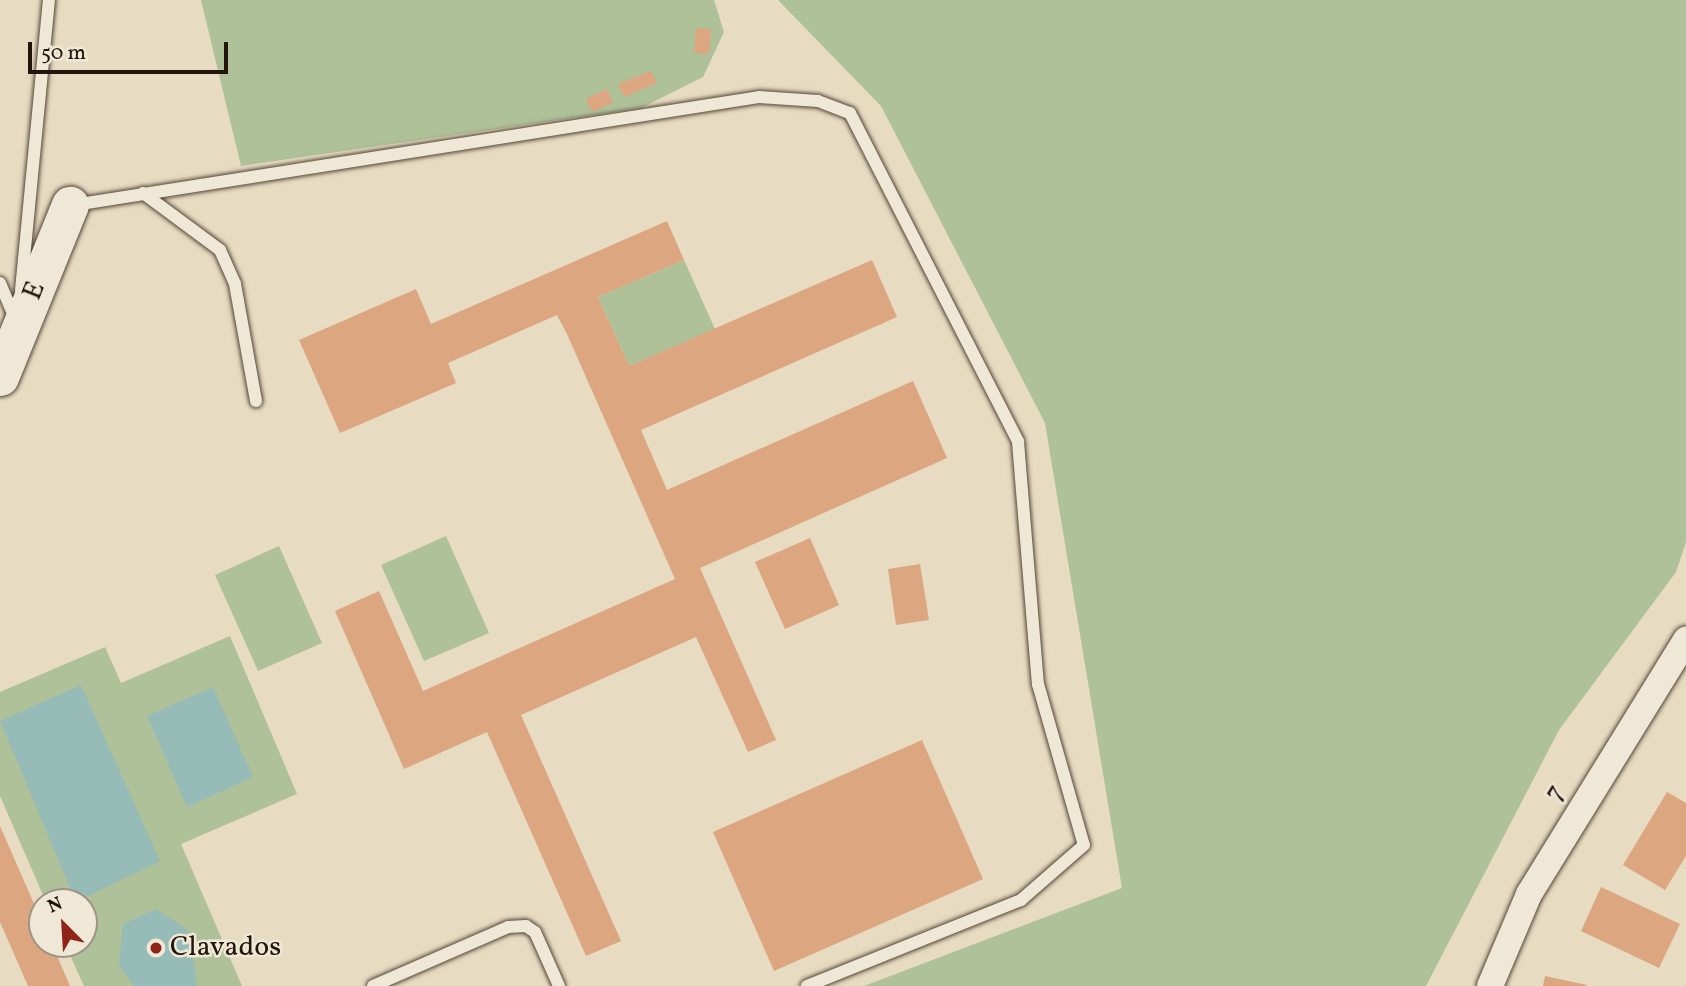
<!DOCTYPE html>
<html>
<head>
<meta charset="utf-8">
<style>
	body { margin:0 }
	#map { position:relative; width:1686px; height:986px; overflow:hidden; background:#e7dbc1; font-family:Vollkorn,serif }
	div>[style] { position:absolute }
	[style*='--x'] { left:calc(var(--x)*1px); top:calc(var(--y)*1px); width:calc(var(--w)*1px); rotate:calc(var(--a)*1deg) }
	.green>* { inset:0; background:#afc198 }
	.water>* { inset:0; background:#97bbb7 }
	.building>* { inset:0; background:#dca680 }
	.roads { filter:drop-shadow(0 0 2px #534638) drop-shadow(0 0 2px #534638) }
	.lane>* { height:12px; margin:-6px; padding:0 6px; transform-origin:6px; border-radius:6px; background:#efe8d7 }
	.street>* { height:26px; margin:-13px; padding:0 13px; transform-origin:13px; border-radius:13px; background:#efe8d7 }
	.secondary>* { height:37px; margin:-18.5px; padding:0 18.5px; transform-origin:18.5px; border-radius:18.5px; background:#efe8d7 }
	.dots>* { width:19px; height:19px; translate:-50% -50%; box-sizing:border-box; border:4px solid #efe8d7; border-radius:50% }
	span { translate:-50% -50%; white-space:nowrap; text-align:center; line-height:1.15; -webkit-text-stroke:5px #efe8d7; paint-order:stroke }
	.street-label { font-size:28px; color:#22150b }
	.poi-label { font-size:28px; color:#22150b }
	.left { translate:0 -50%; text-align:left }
	.north { position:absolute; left:28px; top:888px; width:70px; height:70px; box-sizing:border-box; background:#efe8d7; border:2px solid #9d9485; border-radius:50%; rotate:336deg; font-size:19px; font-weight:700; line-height:28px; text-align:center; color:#22150b }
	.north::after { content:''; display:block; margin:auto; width:24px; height:32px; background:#8f2418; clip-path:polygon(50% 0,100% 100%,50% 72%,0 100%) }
	.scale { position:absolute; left:28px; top:42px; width:200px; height:32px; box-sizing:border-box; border:4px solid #22150b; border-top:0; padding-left:9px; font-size:21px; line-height:24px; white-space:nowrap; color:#22150b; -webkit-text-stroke:5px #efe8d7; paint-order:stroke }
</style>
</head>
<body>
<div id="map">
	<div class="green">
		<i style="clip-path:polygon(201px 0,714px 0,724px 32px,703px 77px,641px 108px,241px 166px)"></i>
		<i style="clip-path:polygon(778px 0,1686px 0,1686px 542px,1676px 572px,1559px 730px,1426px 986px,864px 986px,1122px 888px,1045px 423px,881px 106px)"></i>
		<i style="clip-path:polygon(684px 260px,715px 329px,629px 366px,598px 297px)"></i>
		<i style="clip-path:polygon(446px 536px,489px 633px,424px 661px,381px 565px)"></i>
		<i style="clip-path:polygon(279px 546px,322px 643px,258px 671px,215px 575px)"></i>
		<i style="clip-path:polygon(230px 636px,297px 794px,181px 844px,242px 986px,84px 986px,65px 944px,84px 944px,84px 902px,46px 902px,0 796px,0 692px,105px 647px,121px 683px)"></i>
	</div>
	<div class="water">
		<i style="clip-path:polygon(81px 685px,160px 861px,76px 902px,0 721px)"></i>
		<i style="clip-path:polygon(213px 687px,253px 777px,187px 807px,147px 716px)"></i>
		<i style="clip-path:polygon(156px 909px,189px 931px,197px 986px,134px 986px,119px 966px,123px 924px)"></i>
	</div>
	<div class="building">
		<i style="clip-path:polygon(696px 28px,711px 29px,709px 54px,694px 53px)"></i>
		<i style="clip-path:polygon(651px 71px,657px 83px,624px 97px,618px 84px)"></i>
		<i style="clip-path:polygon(607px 89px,613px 103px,592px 112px,586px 99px)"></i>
		<i style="clip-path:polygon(667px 221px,684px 260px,598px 297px,629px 366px,872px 260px,897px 317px,641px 430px,667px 490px,913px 381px,947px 458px,700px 568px,776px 740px,748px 752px,696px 637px,521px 715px,621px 941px,586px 956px,487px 732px,404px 769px,335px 611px,379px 591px,423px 691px,675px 579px,567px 334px,557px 315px,448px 363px,456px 383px,340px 433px,299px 340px,416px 289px,431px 324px)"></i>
		<i style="clip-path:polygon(810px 538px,839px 605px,785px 629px,755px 562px)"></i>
		<i style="clip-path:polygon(920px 564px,929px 620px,896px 625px,888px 569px)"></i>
		<i style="clip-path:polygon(922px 740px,983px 879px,774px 971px,713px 832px)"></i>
		<i style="clip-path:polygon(1667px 792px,1686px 803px,1686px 856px,1665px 890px,1623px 865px)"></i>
		<i style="clip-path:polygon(0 826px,42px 922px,42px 944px,52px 944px,70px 986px,28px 986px,0 922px)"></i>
		<i style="clip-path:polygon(1601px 887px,1680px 924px,1659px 968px,1581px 931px)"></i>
		<i style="clip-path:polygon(1545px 976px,1587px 985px,1587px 986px,1543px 986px)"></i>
	</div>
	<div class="roads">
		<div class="lane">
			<i style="--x:143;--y:193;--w:96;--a:36.5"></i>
			<i style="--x:220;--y:250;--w:37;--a:66"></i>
			<i style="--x:235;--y:284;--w:119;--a:79.8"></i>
			<i style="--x:74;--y:205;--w:693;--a:-8.96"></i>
			<i style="--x:759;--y:97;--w:59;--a:3.9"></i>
			<i style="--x:818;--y:101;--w:34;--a:21"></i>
			<i style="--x:850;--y:113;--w:369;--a:62.9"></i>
			<i style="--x:1018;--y:442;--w:243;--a:85.3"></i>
			<i style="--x:1038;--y:684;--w:167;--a:74.1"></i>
			<i style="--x:1084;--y:845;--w:84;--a:138.9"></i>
			<i style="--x:1021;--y:900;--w:231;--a:158.1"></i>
			<i style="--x:0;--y:283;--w:39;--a:67"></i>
			<i style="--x:21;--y:290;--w:291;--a:-84.5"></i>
			<i style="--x:373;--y:986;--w:147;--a:-23.6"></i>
			<i style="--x:508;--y:927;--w:18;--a:-3"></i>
			<i style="--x:526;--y:926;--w:11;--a:34"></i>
			<i style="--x:535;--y:932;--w:59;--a:66"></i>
		</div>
		<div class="street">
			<i style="--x:1490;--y:986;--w:100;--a:-67"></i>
			<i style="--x:1529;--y:894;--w:299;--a:-58.3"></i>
		</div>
		<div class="secondary">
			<i style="--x:0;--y:377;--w:186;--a:-67.9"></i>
		</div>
	</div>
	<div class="dots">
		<i style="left:156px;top:948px;background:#8f2418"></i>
	</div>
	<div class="street-label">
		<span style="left:35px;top:291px;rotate:-68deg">E</span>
		<span style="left:1555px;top:793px;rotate:-58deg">7</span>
	</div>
	<div class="poi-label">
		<span class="left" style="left:170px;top:948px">Clavados</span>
	</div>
	<div class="north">N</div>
	<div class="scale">50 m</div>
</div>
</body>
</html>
